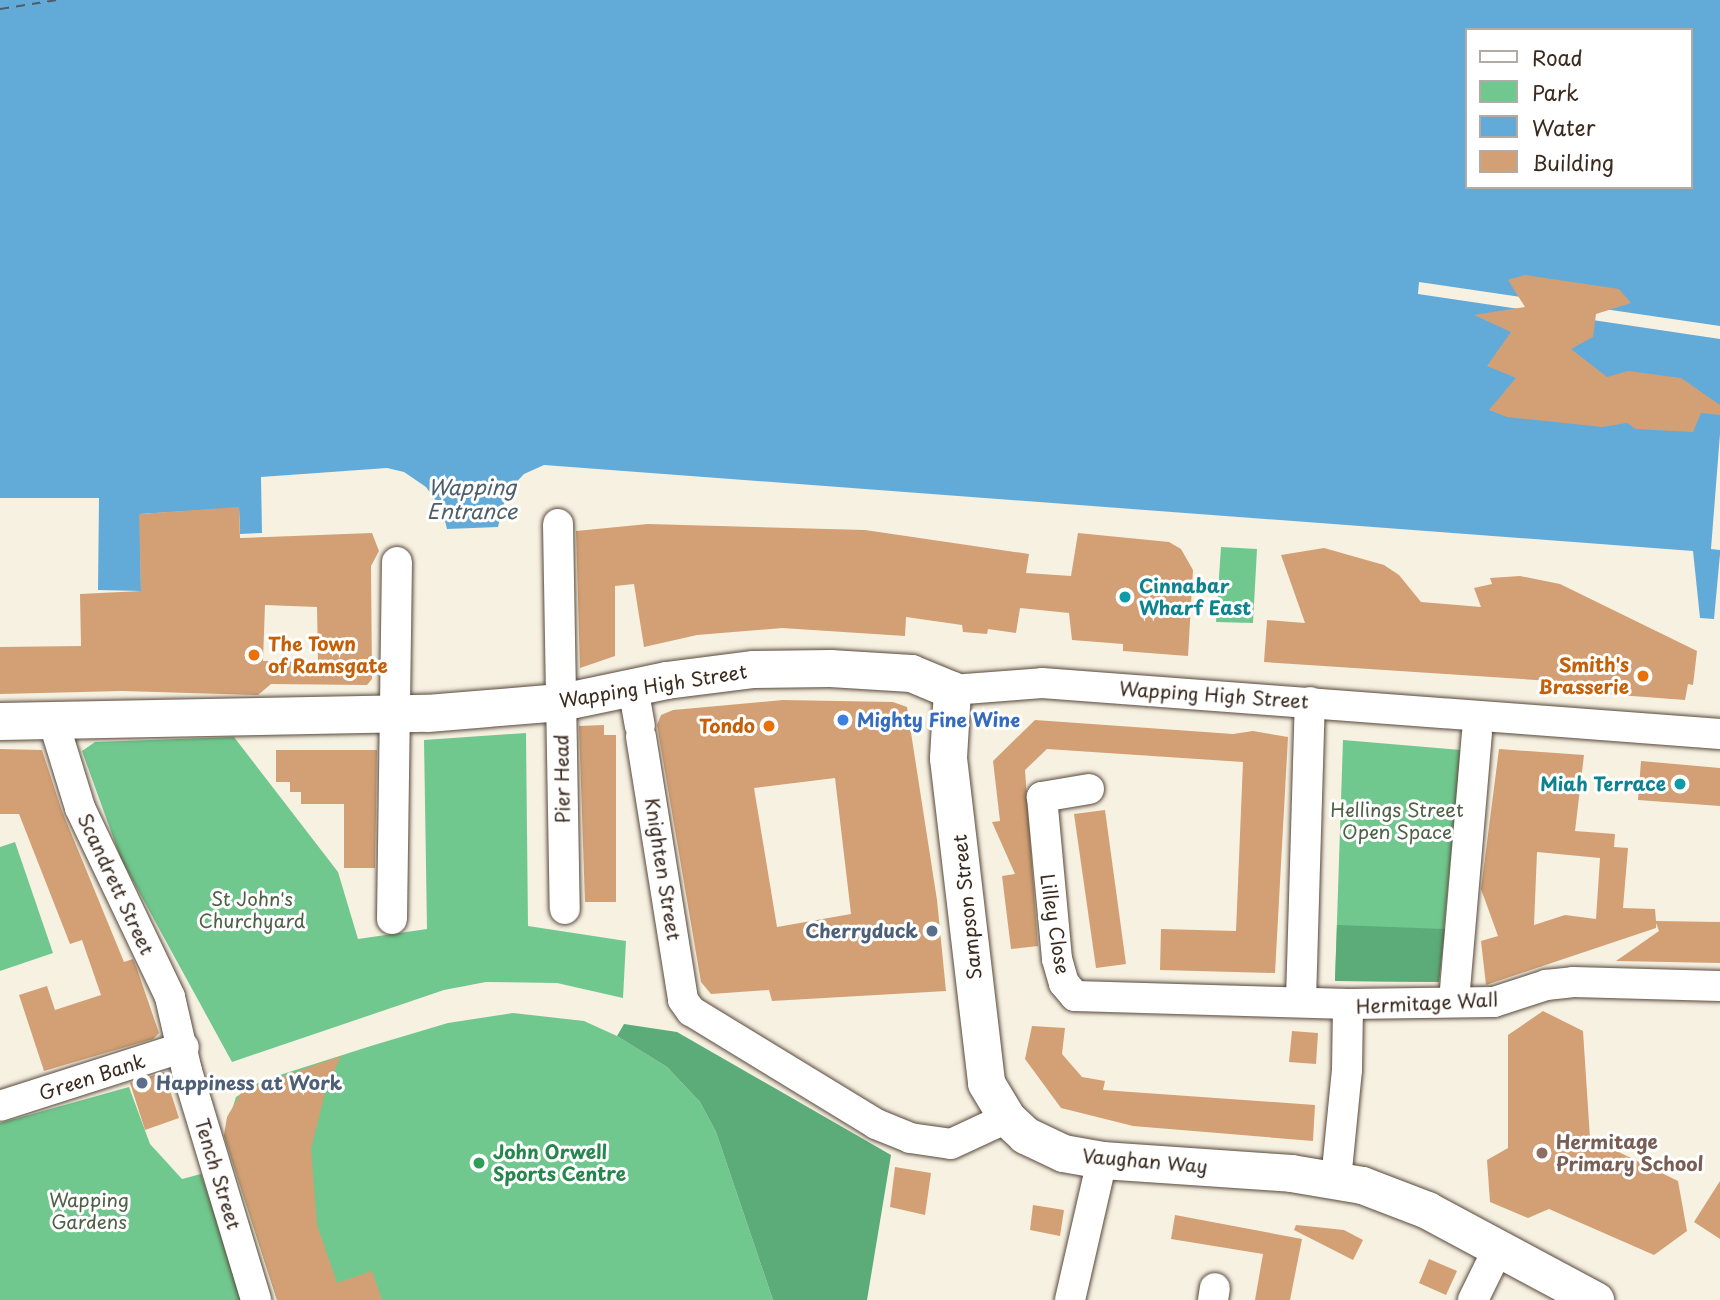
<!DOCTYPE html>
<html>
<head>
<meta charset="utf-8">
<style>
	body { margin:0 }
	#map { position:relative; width:1720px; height:1300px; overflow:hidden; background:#f7f1e2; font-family:"Playpen Sans",sans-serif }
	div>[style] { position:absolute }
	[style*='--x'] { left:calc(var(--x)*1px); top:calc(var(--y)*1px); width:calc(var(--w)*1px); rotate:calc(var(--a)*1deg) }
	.green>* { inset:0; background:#70c88e }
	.forest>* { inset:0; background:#5cac79 }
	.water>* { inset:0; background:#62abd9 }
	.pier>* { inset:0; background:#f7f1e2 }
	.ferry>* { height:2px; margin-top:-1px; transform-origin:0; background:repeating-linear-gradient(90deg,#4b5e69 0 9px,transparent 0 16px) }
	.building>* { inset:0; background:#d2a074 }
	.roads { filter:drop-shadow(0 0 2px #57483b) drop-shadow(0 0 2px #57483b) }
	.minor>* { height:30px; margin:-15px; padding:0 15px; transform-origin:15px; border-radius:15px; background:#fff }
	.tertiary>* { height:37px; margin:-18.5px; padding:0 18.5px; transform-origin:18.5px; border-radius:18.5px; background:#fff }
	.dots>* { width:19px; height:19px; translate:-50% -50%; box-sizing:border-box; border:4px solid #fff; border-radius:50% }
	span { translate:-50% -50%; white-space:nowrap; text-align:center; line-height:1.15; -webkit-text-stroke:6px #fff; paint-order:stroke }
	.culture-label { font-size:19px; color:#0d838f; font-weight:700 }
	.left { translate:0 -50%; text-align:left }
	.right { translate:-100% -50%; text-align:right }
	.food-label { font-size:19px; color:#c56008; font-weight:700 }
	.street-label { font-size:19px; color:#3b2a1e }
	.shop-label { font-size:19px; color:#366cbe; font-weight:700 }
	.park-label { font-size:19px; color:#4e6145 }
	.service-label { font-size:19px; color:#4e5e75; font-weight:700 }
	.education-label { font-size:19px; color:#785e54; font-weight:700 }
	.leisure-label { font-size:19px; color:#27864d; font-weight:700 }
	.water-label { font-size:21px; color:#4b5e69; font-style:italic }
	.legend { position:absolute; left:1465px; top:28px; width:228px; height:161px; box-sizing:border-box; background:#fff; border:2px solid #b1aaa5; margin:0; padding:9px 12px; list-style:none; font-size:21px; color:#3b2a1e }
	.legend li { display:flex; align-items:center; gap:14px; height:35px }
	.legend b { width:35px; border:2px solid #b1aaa5 }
</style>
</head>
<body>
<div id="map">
	<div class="green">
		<i style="clip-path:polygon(1221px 547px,1257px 549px,1253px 623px,1216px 622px)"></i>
		<i style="clip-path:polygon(526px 733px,528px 926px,626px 941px,623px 998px,557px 983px,486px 982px,444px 990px,232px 1062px,121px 859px,82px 751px,95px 742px,234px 737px,338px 872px,358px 939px,427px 929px,424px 740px)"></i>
		<i style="clip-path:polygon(1343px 740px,1461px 750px,1439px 982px,1335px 981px)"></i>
		<i style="clip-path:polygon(15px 842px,53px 953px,0 971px,0 847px)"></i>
		<i style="clip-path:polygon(513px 1013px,584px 1021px,617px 1036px,667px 1067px,700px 1102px,716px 1132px,773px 1300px,277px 1300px,224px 1136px,236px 1097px,261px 1081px,374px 1045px,448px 1023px)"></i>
		<i style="clip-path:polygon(129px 1087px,150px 1144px,182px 1179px,201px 1174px,243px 1300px,0 1300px,0 1123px)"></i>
	</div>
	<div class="forest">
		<i style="clip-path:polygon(1337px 925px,1445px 929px,1439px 982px,1335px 981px)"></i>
		<i style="clip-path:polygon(624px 1024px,677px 1032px,891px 1155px,867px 1300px,773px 1300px,716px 1132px,700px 1102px,667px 1067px,617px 1036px)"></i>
	</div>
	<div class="water">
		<i style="clip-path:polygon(evenodd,0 0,1720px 0,1720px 554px,1714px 619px,1700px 618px,1693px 551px,544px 465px,524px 474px,507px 492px,498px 527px,447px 529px,442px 509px,426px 487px,404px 472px,387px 468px,261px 477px,262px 533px,240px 534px,239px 508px,140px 514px,141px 591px,98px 590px,99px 498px,0 498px,0 0,1466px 30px,1690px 30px,1690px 187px,1466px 187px,1466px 30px)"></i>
	</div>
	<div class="pier">
		<i style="clip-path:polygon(1419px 282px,1720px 326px,1720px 339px,1418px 294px)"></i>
		<i style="clip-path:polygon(1720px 434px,1720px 550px,1711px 549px)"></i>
	</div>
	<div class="ferry">
		<i style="--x:0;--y:9;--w:58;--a:-9"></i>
	</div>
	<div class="building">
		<i style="clip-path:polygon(1525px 275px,1619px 289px,1631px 303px,1596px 314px,1593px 337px,1571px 349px,1607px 377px,1628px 371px,1681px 378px,1720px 405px,1720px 415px,1701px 413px,1693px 432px,1636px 429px,1627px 423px,1602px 427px,1507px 417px,1489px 410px,1516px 378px,1487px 366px,1511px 332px,1474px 315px,1525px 307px,1508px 280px)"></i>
		<i style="clip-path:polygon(evenodd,239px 507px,240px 538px,372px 533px,379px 551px,371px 566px,372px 679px,367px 685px,271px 684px,258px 695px,122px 691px,0 694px,0 647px,81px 646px,80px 594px,141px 591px,139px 514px,239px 507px,265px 605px,317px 607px,318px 661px,263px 661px,265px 605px)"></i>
		<i style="clip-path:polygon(648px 524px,865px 530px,1029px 554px,1026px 573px,1071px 576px,1078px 533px,1169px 542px,1181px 549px,1193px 570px,1188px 656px,1123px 651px,1123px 644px,1072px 640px,1069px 613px,1020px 608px,1016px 633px,988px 629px,987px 634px,963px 632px,962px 625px,906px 617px,905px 636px,782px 628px,697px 635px,644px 647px,634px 584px,615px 586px,615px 656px,580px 668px,576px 531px)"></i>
		<i style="clip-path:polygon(1324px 548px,1384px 565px,1399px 575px,1421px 602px,1481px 607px,1474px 588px,1492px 584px,1490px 578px,1520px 576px,1560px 584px,1697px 651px,1693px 685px,1688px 684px,1685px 700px,1566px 691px,1566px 682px,1264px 662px,1267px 620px,1305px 623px,1281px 555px)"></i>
		<i style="clip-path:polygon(evenodd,783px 700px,893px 702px,907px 707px,937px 900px,946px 991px,772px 1001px,769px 990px,711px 994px,701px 982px,657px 725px,661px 715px,673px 710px,783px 700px,835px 778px,851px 914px,777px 927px,754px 788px,835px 778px)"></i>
		<i style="clip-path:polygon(1035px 720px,1233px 734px,1253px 731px,1288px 737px,1275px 973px,1160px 970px,1161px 929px,1236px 931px,1243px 762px,1047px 749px,1025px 770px,1038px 946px,1011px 949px,1002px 876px,1015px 874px,992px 822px,1000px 821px,993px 761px)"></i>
		<i style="clip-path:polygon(604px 725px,604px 735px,616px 735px,616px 902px,585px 902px,579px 726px)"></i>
		<i style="clip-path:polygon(0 749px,42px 750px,62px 811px,124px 962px,133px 959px,137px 969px,159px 1033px,153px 1039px,44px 1071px,19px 995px,47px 986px,55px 1010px,101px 995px,82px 940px,70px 944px,19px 814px,0 814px)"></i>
		<i style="clip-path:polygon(evenodd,1499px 749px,1584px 755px,1575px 831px,1615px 834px,1614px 847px,1628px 848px,1623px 908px,1655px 909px,1656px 921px,1720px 922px,1720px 963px,1616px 961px,1659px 931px,1656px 923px,1656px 928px,1486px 985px,1481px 941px,1498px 936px,1481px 889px,1499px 749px,1537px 852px,1600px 858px,1596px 919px,1565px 915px,1534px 925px,1537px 852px)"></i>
		<i style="clip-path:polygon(276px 750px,377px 750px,375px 868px,344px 868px,344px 804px,301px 804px,301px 792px,290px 792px,290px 782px,276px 782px)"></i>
		<i style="clip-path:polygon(1641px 761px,1720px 768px,1720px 806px,1638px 800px)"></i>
		<i style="clip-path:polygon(1105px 810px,1126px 964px,1096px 968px,1074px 814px)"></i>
		<i style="clip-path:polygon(1543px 1011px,1583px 1031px,1590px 1138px,1678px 1181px,1687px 1231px,1654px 1255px,1549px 1209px,1528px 1218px,1490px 1202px,1487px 1160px,1508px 1148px,1508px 1035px)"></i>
		<i style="clip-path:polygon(1032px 1026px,1065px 1028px,1062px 1054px,1082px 1077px,1105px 1081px,1103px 1090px,1315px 1105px,1313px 1141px,1133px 1126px,1061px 1108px,1025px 1059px)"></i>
		<i style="clip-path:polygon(1292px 1031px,1318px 1033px,1316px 1064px,1289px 1062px)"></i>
		<i style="clip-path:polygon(341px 1056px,326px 1089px,311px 1149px,317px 1225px,337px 1283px,372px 1271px,382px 1300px,277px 1300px,224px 1135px,227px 1117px,242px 1091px)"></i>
		<i style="clip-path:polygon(164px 1072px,179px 1118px,145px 1130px,130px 1083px)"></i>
		<i style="clip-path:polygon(895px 1167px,931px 1173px,925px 1215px,890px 1207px)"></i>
		<i style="clip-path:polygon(1720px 1181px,1720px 1239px,1694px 1222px)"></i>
		<i style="clip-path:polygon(1033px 1205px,1064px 1210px,1060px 1236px,1030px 1230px)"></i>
		<i style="clip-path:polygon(1175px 1215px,1302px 1239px,1290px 1300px,1255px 1300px,1263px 1254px,1171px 1239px)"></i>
		<i style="clip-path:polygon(1296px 1225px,1344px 1230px,1363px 1240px,1353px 1260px,1294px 1230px)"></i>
		<i style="clip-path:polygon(1429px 1259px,1457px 1271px,1446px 1295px,1419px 1283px)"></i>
	</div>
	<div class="roads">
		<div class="minor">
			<i style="--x:558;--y:524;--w:385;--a:89"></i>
			<i style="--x:633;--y:687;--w:39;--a:80"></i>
			<i style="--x:952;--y:690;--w:90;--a:-4.4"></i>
			<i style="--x:1042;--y:683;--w:680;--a:4.3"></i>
			<i style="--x:53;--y:720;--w:92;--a:72.9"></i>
			<i style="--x:80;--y:808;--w:209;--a:64.5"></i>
			<i style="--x:170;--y:997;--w:76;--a:77.1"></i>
			<i style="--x:187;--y:1071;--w:239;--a:73.2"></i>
			<i style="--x:641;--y:737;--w:266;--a:80.9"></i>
			<i style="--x:683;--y:1000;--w:14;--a:54"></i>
			<i style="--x:691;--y:1011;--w:217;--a:31.4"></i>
			<i style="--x:876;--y:1124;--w:37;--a:22"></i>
			<i style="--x:910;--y:1138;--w:41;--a:8.3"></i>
			<i style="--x:951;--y:1144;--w:62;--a:-24.9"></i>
			<i style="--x:1089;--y:789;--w:48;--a:170.3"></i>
			<i style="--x:1042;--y:797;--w:163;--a:84.7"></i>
			<i style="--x:1057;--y:959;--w:25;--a:74"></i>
			<i style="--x:1064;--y:983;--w:17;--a:50"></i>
			<i style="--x:1075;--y:996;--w:273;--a:1.7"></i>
			<i style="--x:1348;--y:1004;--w:146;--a:-0.8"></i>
			<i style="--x:1494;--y:1002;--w:55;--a:-18.1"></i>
			<i style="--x:1546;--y:985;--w:27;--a:-6"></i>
			<i style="--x:1573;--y:982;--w:147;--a:1.6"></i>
			<i style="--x:392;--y:919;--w:357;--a:-89.2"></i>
			<i style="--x:1301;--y:1000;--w:298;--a:-88.3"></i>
			<i style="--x:1454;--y:1001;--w:269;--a:-85.1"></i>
			<i style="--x:0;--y:1106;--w:193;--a:-17.8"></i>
			<i style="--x:1336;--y:1180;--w:111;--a:-84.3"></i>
			<i style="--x:1347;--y:1070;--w:66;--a:-89.1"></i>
			<i style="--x:1070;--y:1300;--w:144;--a:-77.1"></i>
			<i style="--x:1213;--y:1300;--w:12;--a:-81"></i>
			<i style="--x:1473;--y:1300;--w:57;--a:-63.9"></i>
		</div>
		<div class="tertiary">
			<i style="--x:0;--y:721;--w:427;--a:-1.1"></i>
			<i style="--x:427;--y:713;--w:134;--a:-4.7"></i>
			<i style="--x:561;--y:702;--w:107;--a:-11.8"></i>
			<i style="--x:666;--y:680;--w:88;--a:-7.2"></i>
			<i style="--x:753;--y:669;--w:77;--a:-0.7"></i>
			<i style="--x:830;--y:668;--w:81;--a:3.5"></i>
			<i style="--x:911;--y:673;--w:44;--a:22.5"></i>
			<i style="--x:952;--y:690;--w:68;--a:93.4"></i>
			<i style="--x:948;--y:758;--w:327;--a:83.3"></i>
			<i style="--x:986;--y:1083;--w:41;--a:59"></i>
			<i style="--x:1007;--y:1118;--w:25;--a:43"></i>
			<i style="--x:1025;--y:1135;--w:42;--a:25.3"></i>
			<i style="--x:1063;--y:1153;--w:40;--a:10"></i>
			<i style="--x:1102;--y:1160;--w:189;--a:3.9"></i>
			<i style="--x:1291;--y:1173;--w:72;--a:9.6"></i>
			<i style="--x:1362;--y:1185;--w:70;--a:21"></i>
			<i style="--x:1427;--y:1210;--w:191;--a:28.2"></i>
		</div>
	</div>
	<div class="dots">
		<i style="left:1125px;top:597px;background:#0f9aa8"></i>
		<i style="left:254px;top:655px;background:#e8710a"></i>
		<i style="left:1643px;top:676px;background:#e8710a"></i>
		<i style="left:843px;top:720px;background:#3f7fe0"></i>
		<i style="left:769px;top:726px;background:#e8710a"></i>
		<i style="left:1680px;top:784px;background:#0f9aa8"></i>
		<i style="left:932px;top:931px;background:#5c6f8a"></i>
		<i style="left:142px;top:1083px;background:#5c6f8a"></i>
		<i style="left:1542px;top:1153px;background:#8d6e63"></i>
		<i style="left:479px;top:1163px;background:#2e9e5b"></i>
	</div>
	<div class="culture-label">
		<span class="left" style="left:1139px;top:597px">Cinnabar<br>Wharf East</span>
		<span class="right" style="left:1666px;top:784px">Miah Terrace</span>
	</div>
	<div class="food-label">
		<span class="left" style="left:268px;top:655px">The Town<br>of Ramsgate</span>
		<span class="right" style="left:1629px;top:676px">Smith's<br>Brasserie</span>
		<span class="right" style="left:755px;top:726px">Tondo</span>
	</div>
	<div class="street-label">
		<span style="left:653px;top:686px;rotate:-9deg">Wapping High Street</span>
		<span style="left:1214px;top:695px;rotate:4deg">Wapping High Street</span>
		<span style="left:562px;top:779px;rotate:-91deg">Pier Head</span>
		<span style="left:663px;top:869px;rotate:81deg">Knighten Street</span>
		<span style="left:116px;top:884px;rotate:65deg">Scandrett Street</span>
		<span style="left:967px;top:907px;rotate:-96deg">Sampson Street</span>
		<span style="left:1055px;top:924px;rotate:81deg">Lilley Close</span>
		<span style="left:1427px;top:1003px;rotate:-3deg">Hermitage Wall</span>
		<span style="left:92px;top:1077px;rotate:-18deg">Green Bank</span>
		<span style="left:1145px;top:1161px;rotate:5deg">Vaughan Way</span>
		<span style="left:218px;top:1174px;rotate:73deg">Tench Street</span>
	</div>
	<div class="shop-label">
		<span class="left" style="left:857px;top:720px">Mighty Fine Wine</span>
	</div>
	<div class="park-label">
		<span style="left:1397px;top:821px">Hellings Street<br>Open Space</span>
		<span style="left:252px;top:910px">St John's<br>Churchyard</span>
		<span style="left:89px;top:1211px">Wapping<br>Gardens</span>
	</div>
	<div class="service-label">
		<span class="right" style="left:918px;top:931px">Cherryduck</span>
		<span class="left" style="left:156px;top:1083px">Happiness at Work</span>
	</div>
	<div class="education-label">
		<span class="left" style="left:1556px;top:1153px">Hermitage<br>Primary School</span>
	</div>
	<div class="leisure-label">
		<span class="left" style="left:493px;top:1163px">John Orwell<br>Sports Centre</span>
	</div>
	<div class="water-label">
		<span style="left:472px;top:498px">Wapping<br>Entrance</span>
	</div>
	<ul class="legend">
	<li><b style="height:9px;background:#fff"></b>Road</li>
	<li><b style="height:19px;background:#70c88e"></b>Park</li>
	<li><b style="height:19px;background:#62abd9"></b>Water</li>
	<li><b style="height:19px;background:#d2a074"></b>Building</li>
	</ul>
</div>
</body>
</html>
